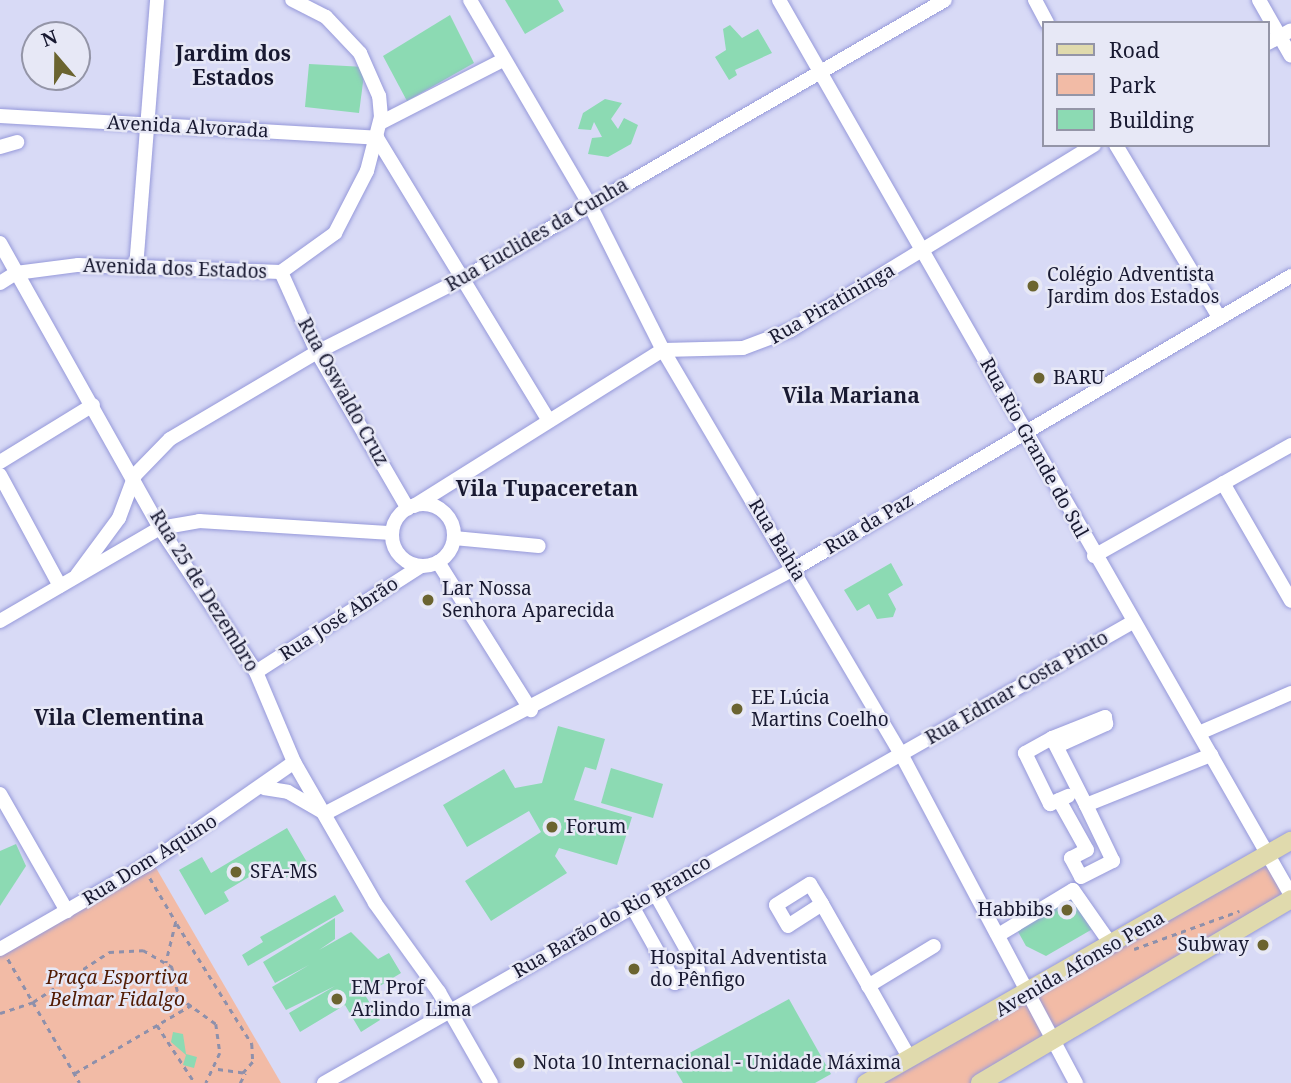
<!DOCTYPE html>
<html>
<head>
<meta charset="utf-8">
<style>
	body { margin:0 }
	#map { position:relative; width:1291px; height:1083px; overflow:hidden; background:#d8daf6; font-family:"Noto Serif",serif }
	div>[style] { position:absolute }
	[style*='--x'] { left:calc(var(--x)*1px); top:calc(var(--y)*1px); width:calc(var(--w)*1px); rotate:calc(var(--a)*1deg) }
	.green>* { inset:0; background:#f2bba6 }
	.building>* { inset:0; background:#8cdab3 }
	.path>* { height:2.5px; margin-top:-1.25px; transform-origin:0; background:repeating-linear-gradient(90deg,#8e90ab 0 5px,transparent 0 10px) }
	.roads { filter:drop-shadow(0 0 2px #9699da) drop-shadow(0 0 2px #9699da) }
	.minor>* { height:14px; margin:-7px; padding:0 7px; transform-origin:7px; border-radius:7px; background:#fff }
	.minor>.ring { margin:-7px; padding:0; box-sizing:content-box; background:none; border:14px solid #fff; border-radius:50% }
	.major>* { height:18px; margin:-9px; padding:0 9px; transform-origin:9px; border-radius:9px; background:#e0daad }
	.dots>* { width:19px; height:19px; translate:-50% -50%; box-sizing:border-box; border:4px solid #e7e8f6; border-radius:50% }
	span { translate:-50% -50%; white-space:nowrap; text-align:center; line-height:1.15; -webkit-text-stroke:5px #e7e8f6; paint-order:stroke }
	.street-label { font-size:19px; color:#181931 }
	.poi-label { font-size:19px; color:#181931 }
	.left { translate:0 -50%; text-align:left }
	.right { translate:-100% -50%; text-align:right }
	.park-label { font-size:19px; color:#511a02; font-style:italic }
	.neighbourhood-label { font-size:21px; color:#181931; font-weight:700 }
	.legend { position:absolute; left:1042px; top:21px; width:228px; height:126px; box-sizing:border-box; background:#e7e8f6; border:2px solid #9495a7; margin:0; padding:9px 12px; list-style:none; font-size:21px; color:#181931 }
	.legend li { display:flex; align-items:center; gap:14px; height:35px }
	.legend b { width:35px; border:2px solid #9495a7 }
	.north { position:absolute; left:21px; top:21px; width:70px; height:70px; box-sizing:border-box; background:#e7e8f6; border:2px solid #9495a7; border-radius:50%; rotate:340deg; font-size:19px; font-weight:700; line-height:28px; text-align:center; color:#181931 }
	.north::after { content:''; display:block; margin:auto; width:24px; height:32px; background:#6b6430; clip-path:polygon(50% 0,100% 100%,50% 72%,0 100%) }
</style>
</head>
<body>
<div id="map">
	<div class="green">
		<i style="clip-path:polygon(1269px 855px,1291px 895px,980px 1083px,866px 1083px)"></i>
		<i style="clip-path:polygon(152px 861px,281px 1083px,0 1083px,0 950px)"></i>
	</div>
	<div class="building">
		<i style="clip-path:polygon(505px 0,558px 0,564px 11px,525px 34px)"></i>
		<i style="clip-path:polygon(450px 15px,474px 63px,407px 101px,383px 56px)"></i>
		<i style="clip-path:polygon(730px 25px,742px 38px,758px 29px,772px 53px,735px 70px,737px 75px,729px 80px,715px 57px,726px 50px,723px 29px)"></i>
		<i style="clip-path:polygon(309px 64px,365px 67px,359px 113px,305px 107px)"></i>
		<i style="clip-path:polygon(605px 99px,622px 103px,611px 119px,618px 129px,624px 118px,638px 125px,631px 144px,608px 157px,588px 154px,592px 138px,602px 137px,594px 122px,591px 130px,578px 129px,583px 113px)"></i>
		<i style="clip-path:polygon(891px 563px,903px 585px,888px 594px,896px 609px,893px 617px,877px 619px,869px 604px,857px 611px,844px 590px)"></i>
		<i style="clip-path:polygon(558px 726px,605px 739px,596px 770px,585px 767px,574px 800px,632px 817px,617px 865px,559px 848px,555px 856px,567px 873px,491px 921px,465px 881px,541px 832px,529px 811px,467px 847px,443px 805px,504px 769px,515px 788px,542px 783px)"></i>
		<i style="clip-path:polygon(611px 768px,663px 784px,653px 818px,601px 803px)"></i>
		<i style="clip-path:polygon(287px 828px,308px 864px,284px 879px,274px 862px,224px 892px,229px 901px,205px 915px,179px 870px,202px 857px,211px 873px)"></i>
		<i style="clip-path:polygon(16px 844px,26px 866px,0 906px,0 851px)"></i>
		<i style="clip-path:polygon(1076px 893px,1096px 927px,1046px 956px,1026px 946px,1016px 928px)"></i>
		<i style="clip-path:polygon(335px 895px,344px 911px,248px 966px,242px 955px,263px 942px,260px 937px)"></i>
		<i style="clip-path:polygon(335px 918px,335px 939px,319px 950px,351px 932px,378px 959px,389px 953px,401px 973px,365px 995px,380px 1020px,361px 1032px,345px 1005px,300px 1032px,289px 1013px,335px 986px,286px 1010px,272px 987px,309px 965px,275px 983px,263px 962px)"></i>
		<i style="clip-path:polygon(789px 999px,831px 1074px,815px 1083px,683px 1083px,671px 1063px)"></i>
		<i style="clip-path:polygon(173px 1032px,183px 1034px,186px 1054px,197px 1057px,194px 1068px,183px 1065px,186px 1055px,171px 1042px)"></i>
	</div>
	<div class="path">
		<i style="--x:150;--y:878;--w:51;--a:59.4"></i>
		<i style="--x:176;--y:922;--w:42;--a:103.7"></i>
		<i style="--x:177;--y:924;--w:142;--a:58"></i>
		<i style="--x:252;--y:1044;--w:18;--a:87"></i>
		<i style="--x:253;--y:1062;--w:15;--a:132"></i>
		<i style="--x:243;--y:1073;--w:27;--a:-172"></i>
		<i style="--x:1134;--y:949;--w:112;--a:-19.9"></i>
		<i style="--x:8;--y:959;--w:143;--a:59.9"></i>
		<i style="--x:0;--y:1013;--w:35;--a:-18"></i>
		<i style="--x:33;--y:1002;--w:91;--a:-33.3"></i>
		<i style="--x:109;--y:952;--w:34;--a:-3"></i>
		<i style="--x:143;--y:950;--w:34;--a:30"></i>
		<i style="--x:172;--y:967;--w:31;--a:77"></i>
		<i style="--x:179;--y:997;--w:46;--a:36.1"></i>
		<i style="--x:216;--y:1024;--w:29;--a:82"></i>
		<i style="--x:220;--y:1053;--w:33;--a:115"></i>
		<i style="--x:157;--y:1025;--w:69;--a:56.8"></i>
		<i style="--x:75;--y:1073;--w:137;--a:-30.3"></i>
		<i style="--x:240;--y:1083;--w:11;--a:-63"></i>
	</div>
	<div class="roads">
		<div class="minor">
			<i style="--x:470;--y:0;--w:238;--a:59.7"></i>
			<i style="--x:590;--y:205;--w:162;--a:63.3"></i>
			<i style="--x:663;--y:350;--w:469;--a:59.5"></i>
			<i style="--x:901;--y:754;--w:373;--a:62"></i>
			<i style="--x:779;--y:0;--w:1031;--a:60.23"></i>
			<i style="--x:1035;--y:0;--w:26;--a:62"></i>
			<i style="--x:1259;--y:0;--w:64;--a:60.3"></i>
			<i style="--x:1268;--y:43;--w:26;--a:-29"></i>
			<i style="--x:0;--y:116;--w:378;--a:3.3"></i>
			<i style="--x:377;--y:138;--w:331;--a:58.7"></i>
			<i style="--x:380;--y:123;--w:138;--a:-27.1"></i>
			<i style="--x:1116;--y:145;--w:200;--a:59.1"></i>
			<i style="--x:0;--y:147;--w:18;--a:-16"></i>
			<i style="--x:0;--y:243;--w:327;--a:60.7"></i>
			<i style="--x:160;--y:528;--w:173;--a:56.3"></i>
			<i style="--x:256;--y:672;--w:98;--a:67.1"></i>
			<i style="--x:294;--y:762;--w:163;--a:60.1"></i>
			<i style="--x:375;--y:903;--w:110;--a:54.3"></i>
			<i style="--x:439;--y:992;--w:105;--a:60.3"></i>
			<i style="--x:136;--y:268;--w:269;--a:-85.5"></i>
			<i style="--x:281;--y:272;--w:88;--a:65.8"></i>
			<i style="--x:317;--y:352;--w:181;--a:59.9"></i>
			<i style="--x:0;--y:283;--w:19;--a:-32"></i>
			<i style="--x:16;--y:273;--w:63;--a:-7.4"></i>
			<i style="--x:78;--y:265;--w:203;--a:2"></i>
			<i style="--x:281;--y:272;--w:67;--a:-35.8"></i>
			<i style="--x:335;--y:233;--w:70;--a:-62.7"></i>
			<i style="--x:367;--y:171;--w:56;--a:-75.5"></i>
			<i style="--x:381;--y:117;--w:21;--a:-95"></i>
			<i style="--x:379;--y:96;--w:47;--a:-113.8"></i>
			<i style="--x:360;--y:53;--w:50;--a:-133.4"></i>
			<i style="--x:326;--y:17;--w:38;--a:-153"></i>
			<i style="--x:0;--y:462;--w:109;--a:-31.5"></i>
			<i style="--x:0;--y:475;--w:126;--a:61.6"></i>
			<i style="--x:1223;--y:483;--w:136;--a:60"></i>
			<i class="ring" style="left:392px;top:504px;width:48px;height:48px"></i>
			<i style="--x:414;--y:506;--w:294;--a:-32.1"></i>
			<i style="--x:663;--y:350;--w:80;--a:-1.4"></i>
			<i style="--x:743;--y:348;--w:51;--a:-20.6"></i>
			<i style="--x:791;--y:330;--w:355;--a:-31.4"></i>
			<i style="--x:454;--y:538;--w:85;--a:5.4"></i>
			<i style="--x:1094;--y:556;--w:226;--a:-29.4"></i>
			<i style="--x:438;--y:562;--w:175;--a:57.9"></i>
			<i style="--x:77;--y:575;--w:71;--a:-53.6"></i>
			<i style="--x:119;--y:518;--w:46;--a:-69.6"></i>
			<i style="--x:135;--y:475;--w:50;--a:-45.8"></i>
			<i style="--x:170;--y:439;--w:171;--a:-30.6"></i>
			<i style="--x:317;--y:352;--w:167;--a:-26.7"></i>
			<i style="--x:466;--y:277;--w:553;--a:-30.04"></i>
			<i style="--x:0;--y:621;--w:185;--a:-30.2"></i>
			<i style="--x:160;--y:528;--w:40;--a:-10"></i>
			<i style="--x:199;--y:521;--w:193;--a:3.6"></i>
			<i style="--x:256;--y:672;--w:196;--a:-32.7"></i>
			<i style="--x:1199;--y:733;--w:100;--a:-23.5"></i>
			<i style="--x:1052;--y:738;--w:31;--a:151"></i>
			<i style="--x:1025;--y:753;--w:57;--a:63.9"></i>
			<i style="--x:1050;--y:804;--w:20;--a:-24"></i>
			<i style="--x:1057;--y:746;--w:54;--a:-24.2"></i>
			<i style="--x:1106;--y:724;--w:7;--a:-98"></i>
			<i style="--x:1105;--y:717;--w:57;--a:158.4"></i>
			<i style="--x:1052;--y:738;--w:75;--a:63.1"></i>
			<i style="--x:1086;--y:805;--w:135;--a:-21.8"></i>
			<i style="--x:264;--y:788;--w:24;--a:9"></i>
			<i style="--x:288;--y:792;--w:38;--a:30"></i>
			<i style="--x:0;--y:794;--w:135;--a:60.2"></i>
			<i style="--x:1059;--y:800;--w:57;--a:60.8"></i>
			<i style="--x:1087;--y:850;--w:18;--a:153"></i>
			<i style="--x:1071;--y:858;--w:21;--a:62"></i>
			<i style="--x:1081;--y:877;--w:36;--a:-27"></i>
			<i style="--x:1113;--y:861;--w:62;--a:-115.7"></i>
			<i style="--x:326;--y:813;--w:528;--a:-27.54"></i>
			<i style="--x:794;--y:569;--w:577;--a:-30.52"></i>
			<i style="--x:810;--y:884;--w:23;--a:59"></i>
			<i style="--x:822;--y:904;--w:40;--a:147.1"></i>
			<i style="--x:788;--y:926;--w:24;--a:-120"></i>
			<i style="--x:776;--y:905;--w:40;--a:-32"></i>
			<i style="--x:822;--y:904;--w:178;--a:60.4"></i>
			<i style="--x:632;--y:906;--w:88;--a:60.8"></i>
			<i style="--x:675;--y:983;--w:26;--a:-29"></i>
			<i style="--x:698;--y:970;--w:88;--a:-119.2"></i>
			<i style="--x:1000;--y:934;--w:85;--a:-31.1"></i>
			<i style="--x:1073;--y:890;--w:68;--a:55.1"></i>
			<i style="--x:0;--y:949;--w:171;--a:-29.9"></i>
			<i style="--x:148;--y:864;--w:178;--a:-34.9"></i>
			<i style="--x:868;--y:986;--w:77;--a:-31.2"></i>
			<i style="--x:324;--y:1083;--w:931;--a:-29.68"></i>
		</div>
		<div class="major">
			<i style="--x:866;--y:1083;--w:489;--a:-29.7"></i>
			<i style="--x:980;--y:1083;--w:361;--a:-30.6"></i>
		</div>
	</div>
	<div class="dots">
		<i style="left:1033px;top:286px;background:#6b6430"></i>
		<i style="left:1039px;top:378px;background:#6b6430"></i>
		<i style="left:428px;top:600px;background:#6b6430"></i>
		<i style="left:737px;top:709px;background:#6b6430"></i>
		<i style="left:552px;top:827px;background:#6b6430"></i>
		<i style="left:236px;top:872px;background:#6b6430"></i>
		<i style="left:1067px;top:910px;background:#6b6430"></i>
		<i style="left:1263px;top:945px;background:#6b6430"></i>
		<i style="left:634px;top:969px;background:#6b6430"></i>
		<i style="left:337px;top:999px;background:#6b6430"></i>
		<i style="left:519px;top:1063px;background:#6b6430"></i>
	</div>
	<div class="street-label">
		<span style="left:188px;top:127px;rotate:3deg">Avenida Alvorada</span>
		<span style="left:537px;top:235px;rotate:-30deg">Rua Euclides da Cunha</span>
		<span style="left:175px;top:269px;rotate:2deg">Avenida dos Estados</span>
		<span style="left:832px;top:304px;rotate:-30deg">Rua Piratininga</span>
		<span style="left:343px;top:392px;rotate:61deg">Rua Oswaldo Cruz</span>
		<span style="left:1034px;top:448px;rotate:61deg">Rua Rio Grande do Sul</span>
		<span style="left:869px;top:524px;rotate:-31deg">Rua da Paz</span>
		<span style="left:777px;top:540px;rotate:59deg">Rua Bahia</span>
		<span style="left:204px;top:591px;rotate:58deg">Rua 25 de Dezembro</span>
		<span style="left:339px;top:619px;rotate:-33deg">Rua José Abrão</span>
		<span style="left:1017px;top:688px;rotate:-30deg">Rua Edmar Costa Pinto</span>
		<span style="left:150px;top:860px;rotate:-32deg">Rua Dom Aquino</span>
		<span style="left:612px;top:917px;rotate:-30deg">Rua Barão do Rio Branco</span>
		<span style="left:1080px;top:964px;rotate:-30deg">Avenida Afonso Pena</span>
	</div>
	<div class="poi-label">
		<span class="left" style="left:1047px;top:286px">Colégio Adventista<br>Jardim dos Estados</span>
		<span class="left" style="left:1053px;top:378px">BARU</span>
		<span class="left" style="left:442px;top:600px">Lar Nossa<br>Senhora Aparecida</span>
		<span class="left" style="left:751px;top:709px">EE Lúcia<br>Martins Coelho</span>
		<span class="left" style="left:566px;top:827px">Forum</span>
		<span class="left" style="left:250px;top:872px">SFA-MS</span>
		<span class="right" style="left:1053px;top:910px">Habbibs</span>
		<span class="right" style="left:1249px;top:945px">Subway</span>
		<span class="left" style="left:650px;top:969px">Hospital Adventista<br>do Pênfigo</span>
		<span class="left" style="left:351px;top:999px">EM Prof<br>Arlindo Lima</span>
		<span class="left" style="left:533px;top:1063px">Nota 10 Internacional - Unidade Máxima</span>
	</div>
	<div class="park-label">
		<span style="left:117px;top:989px">Praça Esportiva<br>Belmar Fidalgo</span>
	</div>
	<div class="neighbourhood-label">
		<span style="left:233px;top:65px">Jardim dos<br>Estados</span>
		<span style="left:851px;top:395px">Vila Mariana</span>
		<span style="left:547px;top:488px">Vila Tupaceretan</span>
		<span style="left:119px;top:717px">Vila Clementina</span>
	</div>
	<ul class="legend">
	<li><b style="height:9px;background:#e0daad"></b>Road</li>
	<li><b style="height:19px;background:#f2bba6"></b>Park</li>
	<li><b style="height:19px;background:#8cdab3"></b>Building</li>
	</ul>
	<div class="north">N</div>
</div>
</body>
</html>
